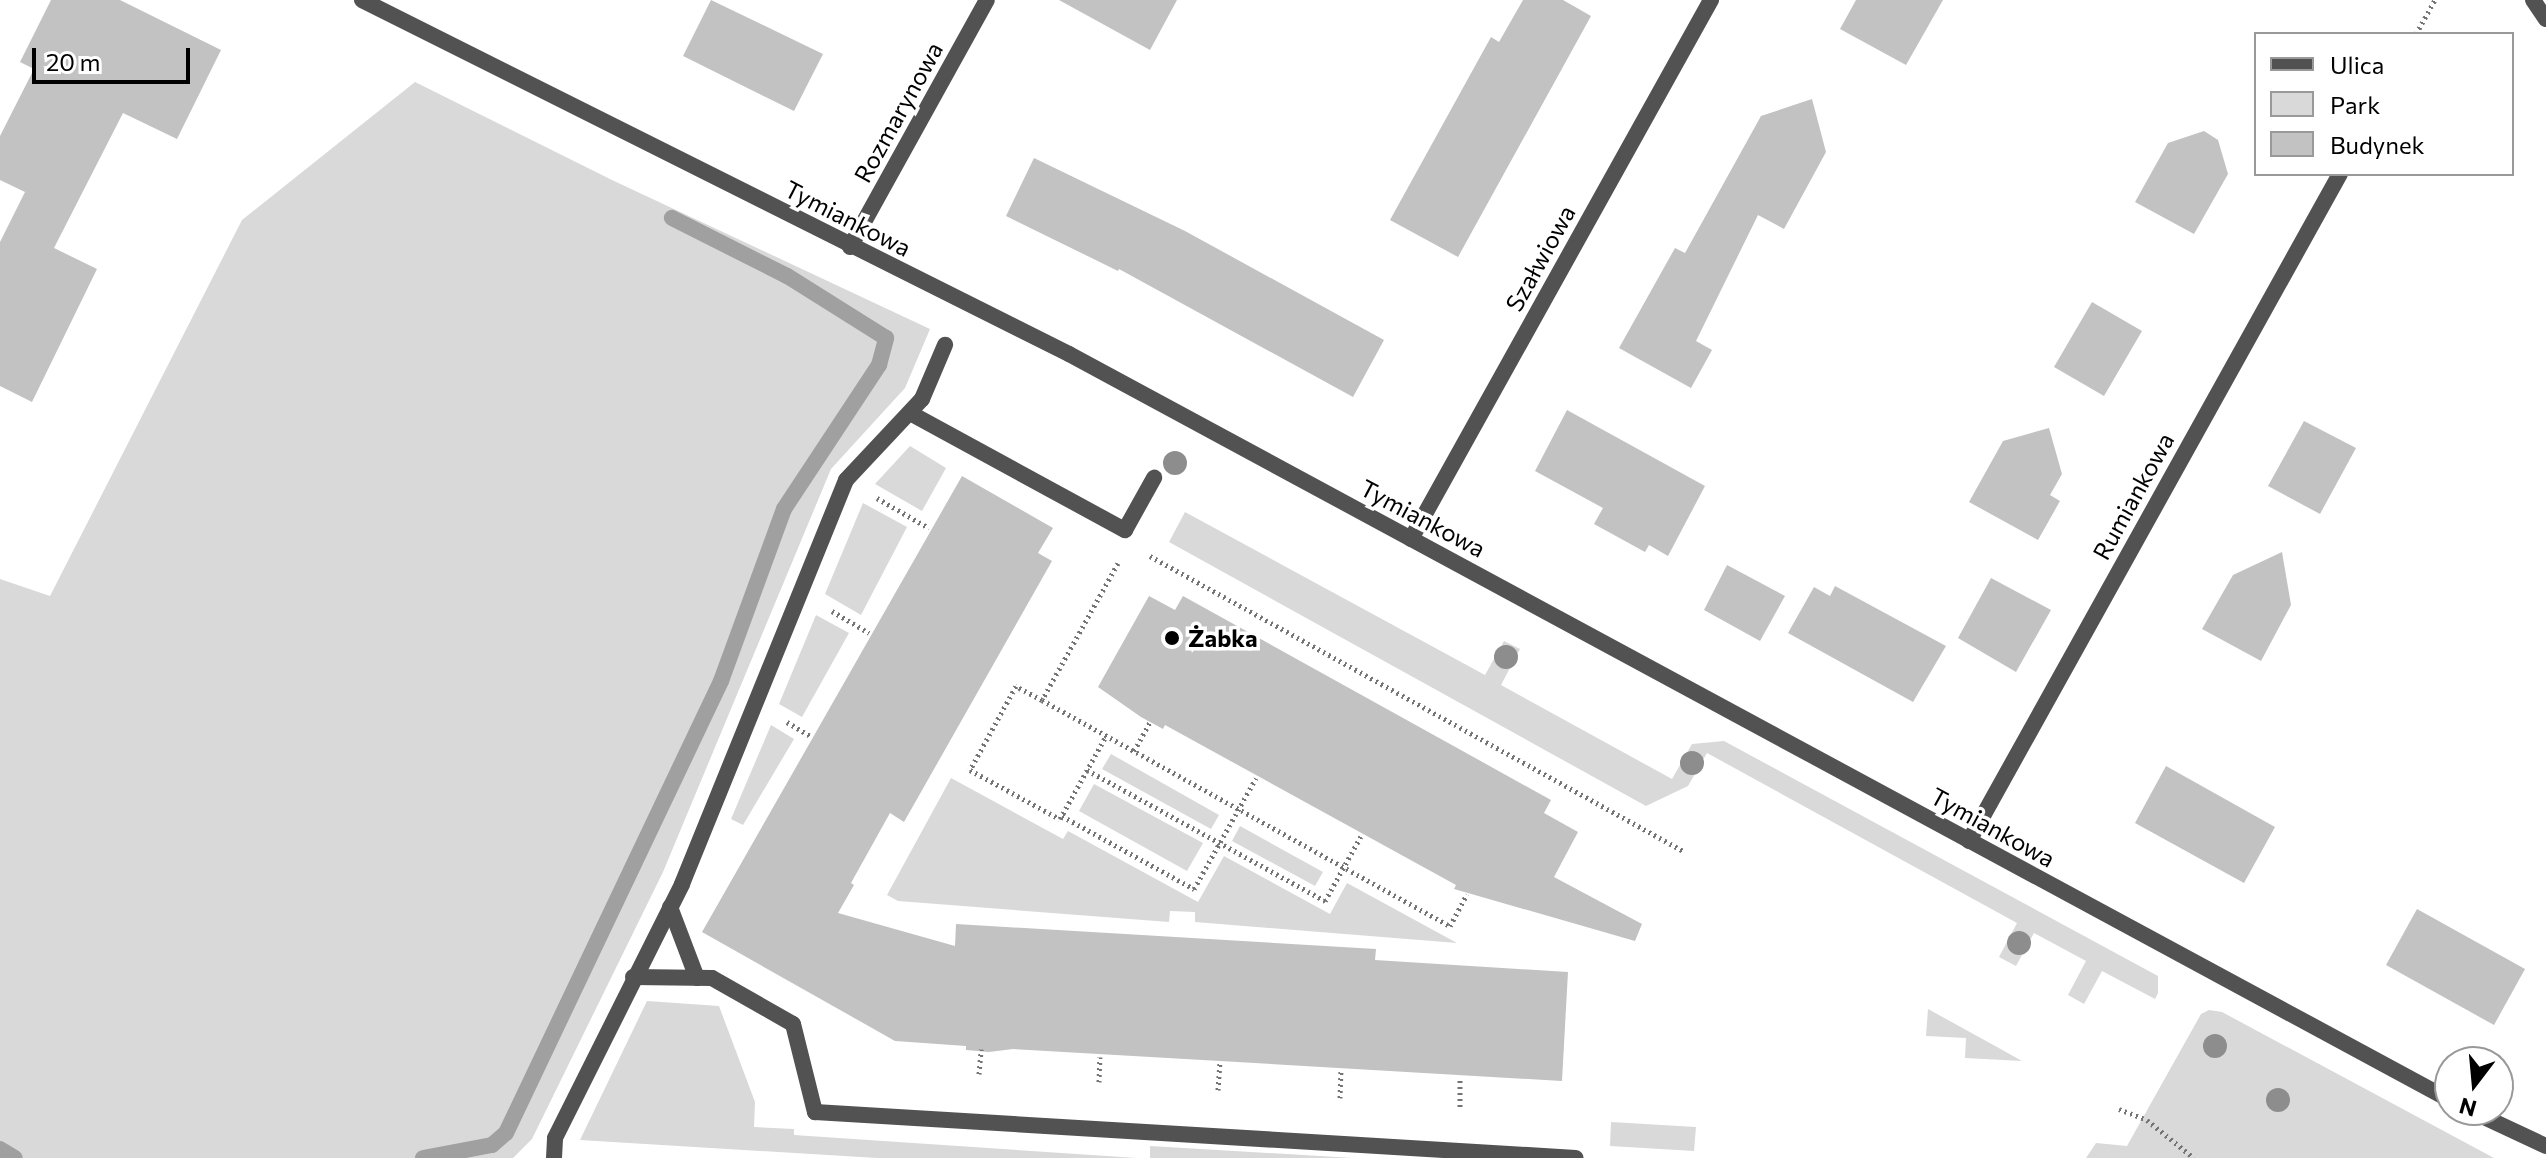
<!DOCTYPE html>
<html>
<head>
<meta charset="utf-8">
<style>
	body { margin:0 }
	#map { position:relative; width:2546px; height:1158px; overflow:hidden; background:#fff; font-family:Commissioner,sans-serif }
	div>[style] { position:absolute }
	[style*='--x'] { left:calc(var(--x)*1px); top:calc(var(--y)*1px); width:calc(var(--w)*1px); rotate:calc(var(--a)*1deg) }
	.green>* { inset:0; background:#d9d9d9 }
	.stream>* { height:16px; margin:-8px; padding:0 8px; transform-origin:8px; border-radius:8px; background:#a0a0a0 }
	.building>* { inset:0; background:#c2c2c2 }
	.path>* { height:5px; margin-top:-2.5px; transform-origin:0; background:repeating-linear-gradient(90deg,#747474 0 2px,transparent 0 6px) }
	.service>* { height:16px; margin:-8px; padding:0 8px; transform-origin:8px; border-radius:8px; background:#525252 }
	.minor>* { height:16px; margin:-8px; padding:0 8px; transform-origin:8px; border-radius:8px; background:#525252 }
	.trees>* { width:24px; height:24px; margin:-12px; border-radius:50%; background:#8d8d8d }
	.dots>* { width:22px; height:22px; translate:-50% -50%; box-sizing:border-box; border:4px solid #fff; border-radius:50% }
	span { translate:-50% -50%; white-space:nowrap; text-align:center; line-height:1.15; -webkit-text-stroke:7px #fff; paint-order:stroke }
	.street-label { font-size:24px; color:#000 }
	.poi-label { font-size:24px; color:#000; font-weight:700 }
	.left { translate:0 -50%; text-align:left }
	.legend { position:absolute; left:2254px; top:32px; width:260px; height:144px; box-sizing:border-box; background:#fff; border:2px solid #999; margin:0; padding:10px 14px; list-style:none; font-size:24px; color:#000 }
	.legend li { display:flex; align-items:center; gap:16px; height:40px }
	.legend b { width:40px; border:2px solid #999 }
	.north { position:absolute; left:2434px; top:1046px; width:80px; height:80px; box-sizing:border-box; background:#fff; border:2px solid #999; border-radius:50%; rotate:196deg; font-size:22px; font-weight:700; line-height:32px; text-align:center; color:#000 }
	.north::after { content:''; display:block; margin:auto; width:28px; height:36px; background:#000; clip-path:polygon(50% 0,100% 100%,50% 72%,0 100%) }
	.scale { position:absolute; left:32px; top:48px; width:158px; height:36px; box-sizing:border-box; border:4px solid #000; border-top:0; padding-left:10px; font-size:24px; line-height:28px; white-space:nowrap; color:#000; -webkit-text-stroke:6px #fff; paint-order:stroke }
</style>
</head>
<body>
<div id="map">
	<div class="green">
		<i style="clip-path:polygon(415px 82px,612px 180px,930px 329px,905px 388px,831px 469px,663px 872px,532px 1139px,513px 1158px,0 1158px,0 579px,50px 596px,242px 220px)"></i>
		<i style="clip-path:polygon(910px 446px,946px 468px,922px 511px,875px 484px)"></i>
		<i style="clip-path:polygon(863px 503px,907px 527px,861px 615px,825px 594px)"></i>
		<i style="clip-path:polygon(1185px 512px,1485px 675px,1504px 641px,1520px 649px,1501px 685px,1672px 779px,1692px 744px,1724px 741px,2158px 976px,2158px 993px,2155px 999px,2102px 971px,2084px 1004px,2068px 995px,2086px 961px,2034px 933px,2016px 966px,1999px 957px,2017px 923px,1707px 753px,1688px 786px,1646px 806px,1169px 542px)"></i>
		<i style="clip-path:polygon(816px 615px,849px 633px,802px 717px,779px 704px)"></i>
		<i style="clip-path:polygon(771px 725px,794px 739px,743px 825px,731px 819px)"></i>
		<i style="clip-path:polygon(1111px 754px,1219px 815px,1211px 829px,1102px 769px)"></i>
		<i style="clip-path:polygon(951px 778px,1063px 839px,1068px 831px,1198px 902px,1224px 856px,1330px 914px,1347px 883px,1457px 943px,1195px 922px,1195px 912px,1170px 911px,1169px 922px,898px 901px,887px 895px)"></i>
		<i style="clip-path:polygon(1094px 784px,1203px 843px,1187px 871px,1079px 811px)"></i>
		<i style="clip-path:polygon(1240px 826px,1323px 872px,1315px 886px,1232px 841px)"></i>
		<i style="clip-path:polygon(647px 1001px,719px 1006px,755px 1102px,754px 1127px,794px 1129px,794px 1135px,1137px 1158px,877px 1158px,580px 1140px)"></i>
		<i style="clip-path:polygon(1928px 1009px,1997px 1047px,2022px 1061px,1965px 1058px,1966px 1038px,1926px 1036px)"></i>
		<i style="clip-path:polygon(2209px 1010px,2222px 1012px,2494px 1158px,2086px 1158px,2096px 1143px,2127px 1146px,2201px 1014px)"></i>
		<i style="clip-path:polygon(1611px 1122px,1696px 1127px,1694px 1151px,1610px 1146px)"></i>
		<i style="clip-path:polygon(1150px 1146px,1353px 1158px,1150px 1158px)"></i>
	</div>
	<div class="stream">
		<i style="--x:0;--y:1149;--w:17;--a:31"></i>
		<i style="--x:423;--y:1158;--w:70;--a:-10.7"></i>
		<i style="--x:492;--y:1145;--w:18;--a:-41"></i>
		<i style="--x:506;--y:1133;--w:501;--a:-64.56"></i>
		<i style="--x:721;--y:681;--w:183;--a:-69.9"></i>
		<i style="--x:784;--y:509;--w:173;--a:-56.6"></i>
		<i style="--x:879;--y:365;--w:28;--a:-75"></i>
		<i style="--x:886;--y:338;--w:117;--a:-147.9"></i>
		<i style="--x:787;--y:276;--w:129;--a:-153.2"></i>
	</div>
	<div class="building">
		<i style="clip-path:polygon(51px 0,120px 0,221px 50px,177px 139px,123px 113px,54px 248px,97px 269px,32px 402px,0 386px,0 242px,25px 192px,0 180px,0 136px,34px 69px,20px 62px)"></i>
		<i style="clip-path:polygon(711px 0,823px 54px,794px 111px,683px 56px)"></i>
		<i style="clip-path:polygon(1059px 0,1177px 0,1150px 50px)"></i>
		<i style="clip-path:polygon(1523px 0,1563px 0,1591px 16px,1458px 257px,1390px 220px,1491px 37px,1499px 42px)"></i>
		<i style="clip-path:polygon(1856px 0,1943px 0,1906px 65px,1840px 29px)"></i>
		<i style="clip-path:polygon(1812px 99px,1826px 152px,1784px 229px,1758px 215px,1696px 341px,1712px 350px,1691px 388px,1619px 348px,1675px 248px,1685px 253px,1761px 116px)"></i>
		<i style="clip-path:polygon(2204px 131px,2218px 140px,2228px 174px,2194px 234px,2135px 202px,2168px 143px)"></i>
		<i style="clip-path:polygon(1034px 158px,1185px 231px,1384px 340px,1353px 397px,1119px 269px,1118px 271px,1006px 216px)"></i>
		<i style="clip-path:polygon(2092px 302px,2142px 331px,2104px 396px,2054px 367px)"></i>
		<i style="clip-path:polygon(1567px 410px,1705px 486px,1668px 556px,1649px 545px,1645px 552px,1594px 524px,1603px 508px,1535px 471px)"></i>
		<i style="clip-path:polygon(2304px 421px,2356px 448px,2320px 514px,2268px 486px)"></i>
		<i style="clip-path:polygon(2049px 428px,2062px 474px,2050px 495px,2060px 501px,2038px 540px,1969px 502px,2003px 441px)"></i>
		<i style="clip-path:polygon(962px 476px,1053px 528px,1038px 553px,1052px 561px,904px 822px,890px 813px,851px 883px,854px 885px,838px 913px,955px 946px,956px 924px,1376px 949px,1375px 960px,1568px 972px,1562px 1081px,1013px 1049px,989px 1052px,966px 1050px,966px 1046px,895px 1041px,702px 932px)"></i>
		<i style="clip-path:polygon(2282px 552px,2291px 605px,2261px 661px,2202px 629px,2233px 575px)"></i>
		<i style="clip-path:polygon(1727px 565px,1785px 596px,1760px 641px,1704px 610px)"></i>
		<i style="clip-path:polygon(1991px 578px,2051px 610px,2016px 672px,1958px 638px)"></i>
		<i style="clip-path:polygon(1835px 586px,1946px 646px,1913px 702px,1788px 633px,1814px 587px,1830px 596px)"></i>
		<i style="clip-path:polygon(1149px 596px,1175px 610px,1183px 596px,1551px 800px,1544px 813px,1578px 832px,1554px 877px,1642px 924px,1635px 941px,1454px 889px,1456px 885px,1165px 725px,1163px 729px,1141px 717px,1098px 687px)"></i>
		<i style="clip-path:polygon(2166px 766px,2275px 827px,2244px 883px,2135px 823px)"></i>
		<i style="clip-path:polygon(2417px 909px,2525px 969px,2494px 1025px,2386px 965px)"></i>
	</div>
	<div class="path">
		<i style="--x:2416;--y:34;--w:39;--a:-61"></i>
		<i style="--x:877;--y:498;--w:60;--a:30"></i>
		<i style="--x:1150;--y:556;--w:611;--a:28.95"></i>
		<i style="--x:1118;--y:563;--w:157;--a:119"></i>
		<i style="--x:1042;--y:700;--w:466;--a:29"></i>
		<i style="--x:1450;--y:926;--w:36;--a:-62"></i>
		<i style="--x:832;--y:611;--w:43;--a:30.7"></i>
		<i style="--x:1042;--y:700;--w:30;--a:-152"></i>
		<i style="--x:1016;--y:686;--w:96;--a:118.7"></i>
		<i style="--x:970;--y:770;--w:102;--a:28.6"></i>
		<i style="--x:1060;--y:819;--w:95;--a:-61"></i>
		<i style="--x:787;--y:722;--w:27;--a:31"></i>
		<i style="--x:1134;--y:751;--w:35;--a:-61"></i>
		<i style="--x:1087;--y:770;--w:272;--a:28.8"></i>
		<i style="--x:1325;--y:901;--w:74;--a:-61"></i>
		<i style="--x:1062;--y:816;--w:151;--a:28.9"></i>
		<i style="--x:1194;--y:889;--w:127;--a:-60.8"></i>
		<i style="--x:979;--y:1074;--w:25;--a:-85"></i>
		<i style="--x:1099;--y:1082;--w:25;--a:-88"></i>
		<i style="--x:1218;--y:1090;--w:27;--a:-86"></i>
		<i style="--x:1340;--y:1098;--w:27;--a:-88"></i>
		<i style="--x:1460;--y:1107;--w:29;--a:-90"></i>
		<i style="--x:2119;--y:1109;--w:30;--a:21"></i>
		<i style="--x:2147;--y:1120;--w:60;--a:39"></i>
	</div>
	<div class="service">
		<i style="--x:910;--y:413;--w:245;--a:28.6"></i>
		<i style="--x:1125;--y:530;--w:60;--a:-60.9"></i>
		<i style="--x:670;--y:907;--w:76;--a:69.2"></i>
		<i style="--x:633;--y:977;--w:79;--a:0.7"></i>
		<i style="--x:712;--y:978;--w:93;--a:29.6"></i>
		<i style="--x:793;--y:1024;--w:91;--a:76"></i>
		<i style="--x:815;--y:1112;--w:762;--a:3.46"></i>
		<i style="--x:554;--y:1158;--w:20;--a:-87"></i>
		<i style="--x:555;--y:1138;--w:284;--a:-63.4"></i>
		<i style="--x:682;--y:884;--w:436;--a:-67.9"></i>
		<i style="--x:846;--y:480;--w:111;--a:-46.8"></i>
		<i style="--x:922;--y:399;--w:59;--a:-66.9"></i>
	</div>
	<div class="minor">
		<i style="--x:362;--y:0;--w:791;--a:26.6"></i>
		<i style="--x:1069;--y:354;--w:1570;--a:28.38"></i>
		<i style="--x:2533;--y:0;--w:23;--a:56"></i>
		<i style="--x:850;--y:247;--w:282;--a:-61"></i>
		<i style="--x:1411;--y:539;--w:617;--a:-60.9"></i>
		<i style="--x:1969;--y:841;--w:763;--a:-60.92"></i>
		<i style="--x:2469;--y:1110;--w:85;--a:25.1"></i>
	</div>
	<div class="trees">
		<i style="left:1175px;top:463px"></i>
		<i style="left:1506px;top:657px"></i>
		<i style="left:1692px;top:763px"></i>
		<i style="left:2019px;top:943px"></i>
		<i style="left:2215px;top:1046px"></i>
		<i style="left:2278px;top:1100px"></i>
	</div>
	<div class="dots">
		<i style="left:1172px;top:638px;background:#000"></i>
	</div>
	<div class="street-label">
		<span style="left:898px;top:112px;rotate:-61deg">Rozmarynowa</span>
		<span style="left:848px;top:218px;rotate:27deg">Tymiankowa</span>
		<span style="left:1540px;top:258px;rotate:-61deg">Szałwiowa</span>
		<span style="left:2133px;top:496px;rotate:-61deg">Rumiankowa</span>
		<span style="left:1423px;top:518px;rotate:28deg">Tymiankowa</span>
		<span style="left:1993px;top:827px;rotate:29deg">Tymiankowa</span>
	</div>
	<div class="poi-label">
		<span class="left" style="left:1188px;top:638px">Żabka</span>
	</div>
	<ul class="legend">
	<li><b style="height:10px;background:#525252"></b>Ulica</li>
	<li><b style="height:22px;background:#d9d9d9"></b>Park</li>
	<li><b style="height:22px;background:#c2c2c2"></b>Budynek</li>
	</ul>
	<div class="north">N</div>
	<div class="scale">20 m</div>
</div>
</body>
</html>
